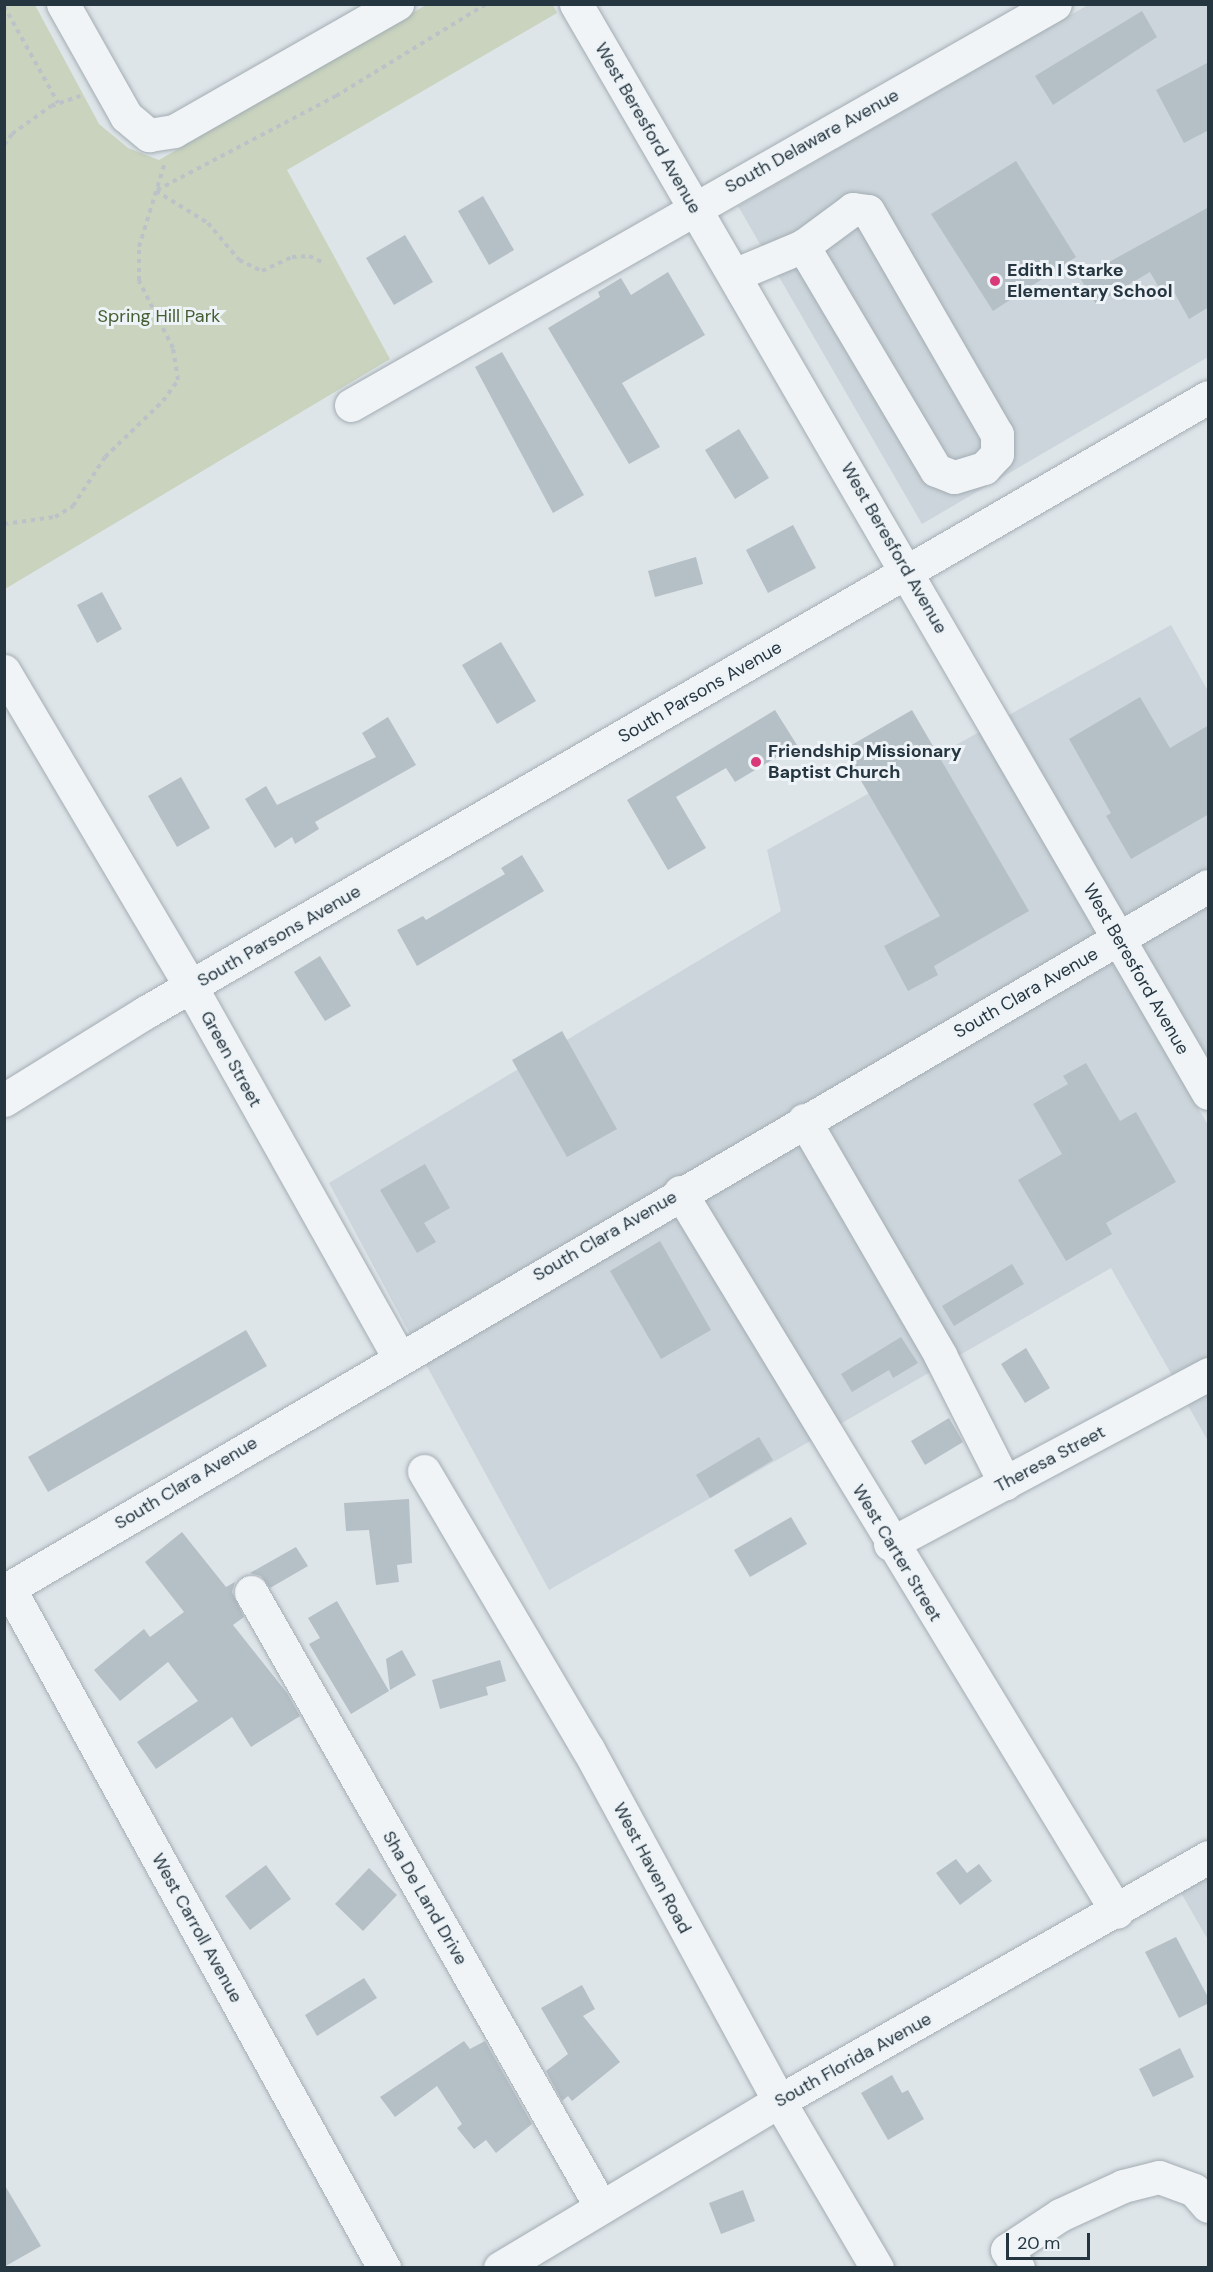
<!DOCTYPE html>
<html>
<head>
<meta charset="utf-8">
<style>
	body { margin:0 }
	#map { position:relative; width:1213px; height:2272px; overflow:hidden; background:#dee5e9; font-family:"DM Sans",sans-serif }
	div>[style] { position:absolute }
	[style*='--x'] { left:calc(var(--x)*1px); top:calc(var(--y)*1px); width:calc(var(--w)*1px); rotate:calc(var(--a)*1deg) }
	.built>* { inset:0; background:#ccd5db }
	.green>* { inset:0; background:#c9d3be }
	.building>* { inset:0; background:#b5bfc6 }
	.path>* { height:4px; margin-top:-2px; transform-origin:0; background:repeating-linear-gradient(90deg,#bcc3c8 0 4.5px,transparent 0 9px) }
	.roads { filter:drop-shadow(0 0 2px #a3adb3) drop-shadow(0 0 2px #a3adb3) }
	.minor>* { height:33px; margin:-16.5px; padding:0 16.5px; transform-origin:16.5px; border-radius:16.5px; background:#f1f4f7 }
	.dots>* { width:16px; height:16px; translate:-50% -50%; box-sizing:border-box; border:3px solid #edf3f6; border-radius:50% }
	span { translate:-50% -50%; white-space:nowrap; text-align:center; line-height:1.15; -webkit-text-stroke:6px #edf3f6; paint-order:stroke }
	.street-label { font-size:18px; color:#263641 }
	.poi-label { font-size:18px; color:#263641; font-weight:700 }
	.left { translate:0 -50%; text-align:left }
	.park-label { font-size:18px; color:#455d32 }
	.frame { position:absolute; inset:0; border:6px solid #263641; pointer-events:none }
	.scale { position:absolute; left:1006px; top:2233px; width:84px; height:27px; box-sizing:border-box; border:3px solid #263641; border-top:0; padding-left:8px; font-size:18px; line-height:21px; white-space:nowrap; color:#263641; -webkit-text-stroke:4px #edf3f6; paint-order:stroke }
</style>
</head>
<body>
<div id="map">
	<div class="built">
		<i style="clip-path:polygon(1088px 5px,1208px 5px,1208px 357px,922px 524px,738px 206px)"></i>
		<i style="clip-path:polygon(1171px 625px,1208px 691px,1208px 870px,1126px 919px,1009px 715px)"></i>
		<i style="clip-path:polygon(981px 731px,1098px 935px,410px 1334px,329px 1183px,781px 911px,767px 850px)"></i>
		<i style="clip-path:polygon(1208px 903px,1208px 1061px,1140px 944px)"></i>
		<i style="clip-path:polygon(1112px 960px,1208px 1125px,1208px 1358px,1173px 1377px,1111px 1268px,840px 1424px,702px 1196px)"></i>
		<i style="clip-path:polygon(673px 1213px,812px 1440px,549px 1590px,423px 1359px)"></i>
		<i style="clip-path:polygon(1208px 1390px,1208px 1441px,1186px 1402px)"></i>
		<i style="clip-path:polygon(1208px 1874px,1208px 1940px,1180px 1891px)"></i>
	</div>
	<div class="green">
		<i style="clip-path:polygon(4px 5px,35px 5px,99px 124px,128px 148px,159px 160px,426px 5px,553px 5px,557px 13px,287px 170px,390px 359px,5px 589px)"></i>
	</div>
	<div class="building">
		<i style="clip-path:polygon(1142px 11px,1157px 37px,1053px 105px,1035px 76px)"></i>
		<i style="clip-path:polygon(1209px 62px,1209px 130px,1184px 143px,1156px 90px)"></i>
		<i style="clip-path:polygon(1016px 161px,1076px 257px,993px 311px,931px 214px)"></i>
		<i style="clip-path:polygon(483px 196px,514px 250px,489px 265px,458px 211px)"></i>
		<i style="clip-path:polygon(1209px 207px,1209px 307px,1189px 319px,1174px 292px,1165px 298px,1150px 272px,1096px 304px,1080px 278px)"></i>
		<i style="clip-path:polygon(405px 235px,433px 282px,394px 305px,366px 258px)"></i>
		<i style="clip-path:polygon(668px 272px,705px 335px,622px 383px,660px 447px,629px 464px,548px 328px,600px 297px,598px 292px,621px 278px,631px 295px)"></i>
		<i style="clip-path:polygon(502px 352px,584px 495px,553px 513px,475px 367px)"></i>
		<i style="clip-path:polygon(739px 429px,769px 478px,735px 499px,705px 450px)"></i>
		<i style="clip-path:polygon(793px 525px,816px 568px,768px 593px,746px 550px)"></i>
		<i style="clip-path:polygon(696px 557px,703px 584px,655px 597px,648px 571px)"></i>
		<i style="clip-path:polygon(102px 592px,122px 629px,97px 643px,77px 605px)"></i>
		<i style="clip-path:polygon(501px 642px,536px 701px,497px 724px,462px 665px)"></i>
		<i style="clip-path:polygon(1140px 697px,1170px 748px,1209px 725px,1209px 814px,1131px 859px,1106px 816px,1111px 813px,1069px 739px)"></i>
		<i style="clip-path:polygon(775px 710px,797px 745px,735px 782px,726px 768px,676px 797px,706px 848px,668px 870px,627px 800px)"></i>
		<i style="clip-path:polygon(912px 710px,1029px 911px,934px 966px,938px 975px,908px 991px,884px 946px,940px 916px,843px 750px)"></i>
		<i style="clip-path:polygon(388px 717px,416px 765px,315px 822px,319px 829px,295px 844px,292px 837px,275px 848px,245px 799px,266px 786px,277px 805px,376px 757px,362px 733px)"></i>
		<i style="clip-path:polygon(181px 777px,210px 828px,177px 847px,148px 796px)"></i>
		<i style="clip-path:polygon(522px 855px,544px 891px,417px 966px,397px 930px,423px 916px,426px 920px,505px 874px,501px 868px)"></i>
		<i style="clip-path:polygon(320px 956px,351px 1006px,325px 1021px,294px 972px)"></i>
		<i style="clip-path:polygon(562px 1031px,617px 1129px,567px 1157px,512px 1060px)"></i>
		<i style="clip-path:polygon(1086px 1063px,1120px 1121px,1136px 1112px,1176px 1182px,1106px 1223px,1112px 1234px,1066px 1261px,1018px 1180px,1062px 1154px,1033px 1104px,1068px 1084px,1063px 1076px)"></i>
		<i style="clip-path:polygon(425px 1164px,450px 1208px,424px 1223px,436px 1242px,417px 1253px,380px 1190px)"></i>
		<i style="clip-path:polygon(660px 1241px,711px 1330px,661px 1359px,610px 1271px)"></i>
		<i style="clip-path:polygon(1012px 1264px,1024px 1284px,954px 1326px,942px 1306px)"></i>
		<i style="clip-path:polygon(246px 1330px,267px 1366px,48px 1492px,28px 1457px)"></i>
		<i style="clip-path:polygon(901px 1337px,918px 1363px,893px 1378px,889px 1370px,852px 1392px,841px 1374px)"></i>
		<i style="clip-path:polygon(1026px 1348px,1050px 1388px,1025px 1403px,1001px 1364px)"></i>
		<i style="clip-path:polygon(949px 1418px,963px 1442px,925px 1465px,911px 1441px)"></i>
		<i style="clip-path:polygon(759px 1437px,773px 1460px,710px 1498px,696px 1475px)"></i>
		<i style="clip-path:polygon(409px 1499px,412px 1563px,397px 1565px,399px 1582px,376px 1585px,369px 1530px,346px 1531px,344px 1503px)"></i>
		<i style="clip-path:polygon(791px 1517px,807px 1544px,750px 1577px,734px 1550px)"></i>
		<i style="clip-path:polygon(182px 1532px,226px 1587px,235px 1582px,232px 1592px,244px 1617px,233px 1625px,287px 1693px,300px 1716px,251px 1747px,232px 1717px,156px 1769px,137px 1742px,198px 1701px,168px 1662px,120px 1701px,94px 1670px,144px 1629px,150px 1637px,184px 1612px,145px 1562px)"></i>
		<i style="clip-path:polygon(296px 1547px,308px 1566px,270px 1588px,261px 1576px,250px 1573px)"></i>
		<i style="clip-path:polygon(337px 1601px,389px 1691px,351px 1714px,309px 1644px,320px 1638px,308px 1618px)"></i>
		<i style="clip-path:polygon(402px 1650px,416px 1675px,390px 1690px,386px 1659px)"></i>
		<i style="clip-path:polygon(500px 1660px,506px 1681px,486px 1687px,488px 1695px,440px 1709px,432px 1680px)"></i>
		<i style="clip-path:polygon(956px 1859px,967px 1873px,979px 1864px,992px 1881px,960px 1905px,936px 1873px)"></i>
		<i style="clip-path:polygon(266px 1865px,291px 1899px,250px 1930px,225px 1896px)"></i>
		<i style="clip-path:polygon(369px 1868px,397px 1895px,363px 1931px,335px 1904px)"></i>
		<i style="clip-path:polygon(1176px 1937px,1209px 1999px,1209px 2003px,1179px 2018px,1145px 1952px)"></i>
		<i style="clip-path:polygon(364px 1978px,377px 1998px,317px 2036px,305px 2015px)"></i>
		<i style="clip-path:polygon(582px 1985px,595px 2009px,583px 2016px,620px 2062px,572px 2101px,568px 2096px,562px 2101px,546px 2071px,568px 2054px,541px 2008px)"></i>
		<i style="clip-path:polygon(464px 2041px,470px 2049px,485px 2041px,532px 2124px,496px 2153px,486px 2140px,474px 2149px,457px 2128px,462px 2124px,437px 2086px,395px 2117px,380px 2097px)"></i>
		<i style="clip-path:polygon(1180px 2048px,1194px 2077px,1153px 2097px,1139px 2069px)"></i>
		<i style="clip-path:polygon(892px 2075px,902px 2093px,908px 2090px,924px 2119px,888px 2140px,861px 2093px)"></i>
		<i style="clip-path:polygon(4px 2184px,41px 2246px,4px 2267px)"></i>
		<i style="clip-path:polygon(743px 2190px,755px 2221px,721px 2234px,709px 2203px)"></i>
	</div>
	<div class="path">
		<i style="--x:4;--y:6;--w:111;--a:60.9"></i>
		<i style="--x:4;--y:145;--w:14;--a:-54"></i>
		<i style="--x:12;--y:134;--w:48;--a:-35.7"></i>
		<i style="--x:51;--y:106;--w:31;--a:-19"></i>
		<i style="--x:157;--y:190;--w:202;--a:-27.7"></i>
		<i style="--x:336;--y:96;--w:176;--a:-31.5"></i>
		<i style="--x:156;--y:191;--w:61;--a:31.6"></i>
		<i style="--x:208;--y:223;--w:48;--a:50"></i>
		<i style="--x:239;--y:260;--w:25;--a:26"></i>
		<i style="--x:262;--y:271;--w:33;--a:-25"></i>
		<i style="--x:292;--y:257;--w:17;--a:-3"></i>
		<i style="--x:309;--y:256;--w:17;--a:25"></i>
		<i style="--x:4;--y:524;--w:51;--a:-7.8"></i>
		<i style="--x:55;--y:517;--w:21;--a:-31"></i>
		<i style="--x:73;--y:506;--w:59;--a:-56.9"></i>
		<i style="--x:105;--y:457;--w:81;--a:-44"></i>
		<i style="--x:163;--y:401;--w:26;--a:-54"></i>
		<i style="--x:178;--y:380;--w:32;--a:-99"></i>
		<i style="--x:173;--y:348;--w:75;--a:-116.9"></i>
		<i style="--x:139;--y:281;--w:34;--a:-90"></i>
		<i style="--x:139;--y:247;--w:89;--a:-73"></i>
	</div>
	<div class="roads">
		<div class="minor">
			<i style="--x:63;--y:4;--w:129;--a:60.6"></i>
			<i style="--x:126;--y:116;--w:30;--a:40"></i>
			<i style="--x:149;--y:135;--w:25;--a:-9"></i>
			<i style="--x:174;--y:131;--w:257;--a:-29.7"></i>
			<i style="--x:576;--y:4;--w:1259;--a:59.87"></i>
			<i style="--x:734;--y:275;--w:75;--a:-22.8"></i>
			<i style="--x:803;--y:246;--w:62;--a:-36.5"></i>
			<i style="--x:853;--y:209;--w:15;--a:8"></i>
			<i style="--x:868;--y:211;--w:258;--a:60"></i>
			<i style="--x:997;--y:434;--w:20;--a:90"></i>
			<i style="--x:997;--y:454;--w:19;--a:133"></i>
			<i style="--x:984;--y:468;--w:31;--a:163"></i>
			<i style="--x:954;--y:477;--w:19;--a:-159"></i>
			<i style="--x:936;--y:470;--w:261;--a:-120.7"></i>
			<i style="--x:351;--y:405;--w:810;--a:-29.67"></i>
			<i style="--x:4;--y:671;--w:367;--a:59.4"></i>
			<i style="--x:191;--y:987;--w:424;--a:60.7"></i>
			<i style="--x:4;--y:1100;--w:167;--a:-31.8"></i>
			<i style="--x:146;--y:1012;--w:1227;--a:-30.07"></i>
			<i style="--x:804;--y:1120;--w:272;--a:59.9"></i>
			<i style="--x:940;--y:1355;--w:144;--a:63.1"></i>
			<i style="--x:680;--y:1192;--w:842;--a:58.74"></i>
			<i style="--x:424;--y:1471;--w:323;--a:59.5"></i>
			<i style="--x:588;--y:1749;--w:400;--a:61.5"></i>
			<i style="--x:779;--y:2101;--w:194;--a:59.6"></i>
			<i style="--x:890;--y:1544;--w:361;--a:-28.1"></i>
			<i style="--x:9;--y:1588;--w:777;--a:61.12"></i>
			<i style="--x:4;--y:1591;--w:1395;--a:-30.35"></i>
			<i style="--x:251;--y:1592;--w:705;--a:60.35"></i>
			<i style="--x:500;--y:2268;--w:325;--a:-30.9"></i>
			<i style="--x:779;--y:2101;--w:494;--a:-29.6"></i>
			<i style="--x:1018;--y:2268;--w:21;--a:-121"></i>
			<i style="--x:1007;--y:2250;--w:64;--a:-33.4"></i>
			<i style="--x:1060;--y:2215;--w:69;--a:-24.7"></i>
			<i style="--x:1123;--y:2186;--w:37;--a:-14"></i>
			<i style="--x:1159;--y:2177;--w:37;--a:20"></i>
			<i style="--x:1194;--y:2190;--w:21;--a:49"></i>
		</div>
	</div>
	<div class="dots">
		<i style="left:995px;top:281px;background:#d83978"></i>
		<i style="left:756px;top:762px;background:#d83978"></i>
	</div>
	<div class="street-label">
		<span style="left:648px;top:128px;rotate:60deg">West Beresford Avenue</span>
		<span style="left:812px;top:141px;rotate:-29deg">South Delaware Avenue</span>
		<span style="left:894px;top:548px;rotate:60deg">West Beresford Avenue</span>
		<span style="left:700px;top:692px;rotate:-30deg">South Parsons Avenue</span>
		<span style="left:279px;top:936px;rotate:-30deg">South Parsons Avenue</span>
		<span style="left:1136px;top:969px;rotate:60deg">West Beresford Avenue</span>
		<span style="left:1026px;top:993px;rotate:-30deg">South Clara Avenue</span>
		<span style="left:231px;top:1059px;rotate:61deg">Green Street</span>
		<span style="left:605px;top:1236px;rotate:-30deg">South Clara Avenue</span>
		<span style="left:1050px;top:1459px;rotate:-28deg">Theresa Street</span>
		<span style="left:186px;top:1483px;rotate:-31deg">South Clara Avenue</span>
		<span style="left:897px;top:1553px;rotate:59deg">West Carter Street</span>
		<span style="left:652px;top:1868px;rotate:62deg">West Haven Road</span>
		<span style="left:425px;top:1898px;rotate:60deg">Sha De Land Drive</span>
		<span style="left:197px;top:1928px;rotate:61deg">West Carroll Avenue</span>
		<span style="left:853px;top:2060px;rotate:-29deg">South Florida Avenue</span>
	</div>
	<div class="poi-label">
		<span class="left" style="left:1007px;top:281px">Edith I Starke<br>Elementary School</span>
		<span class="left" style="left:768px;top:762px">Friendship Missionary<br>Baptist Church</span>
	</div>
	<div class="park-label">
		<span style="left:159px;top:316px">Spring Hill Park</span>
	</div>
	<div class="frame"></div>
	<div class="scale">20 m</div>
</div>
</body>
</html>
